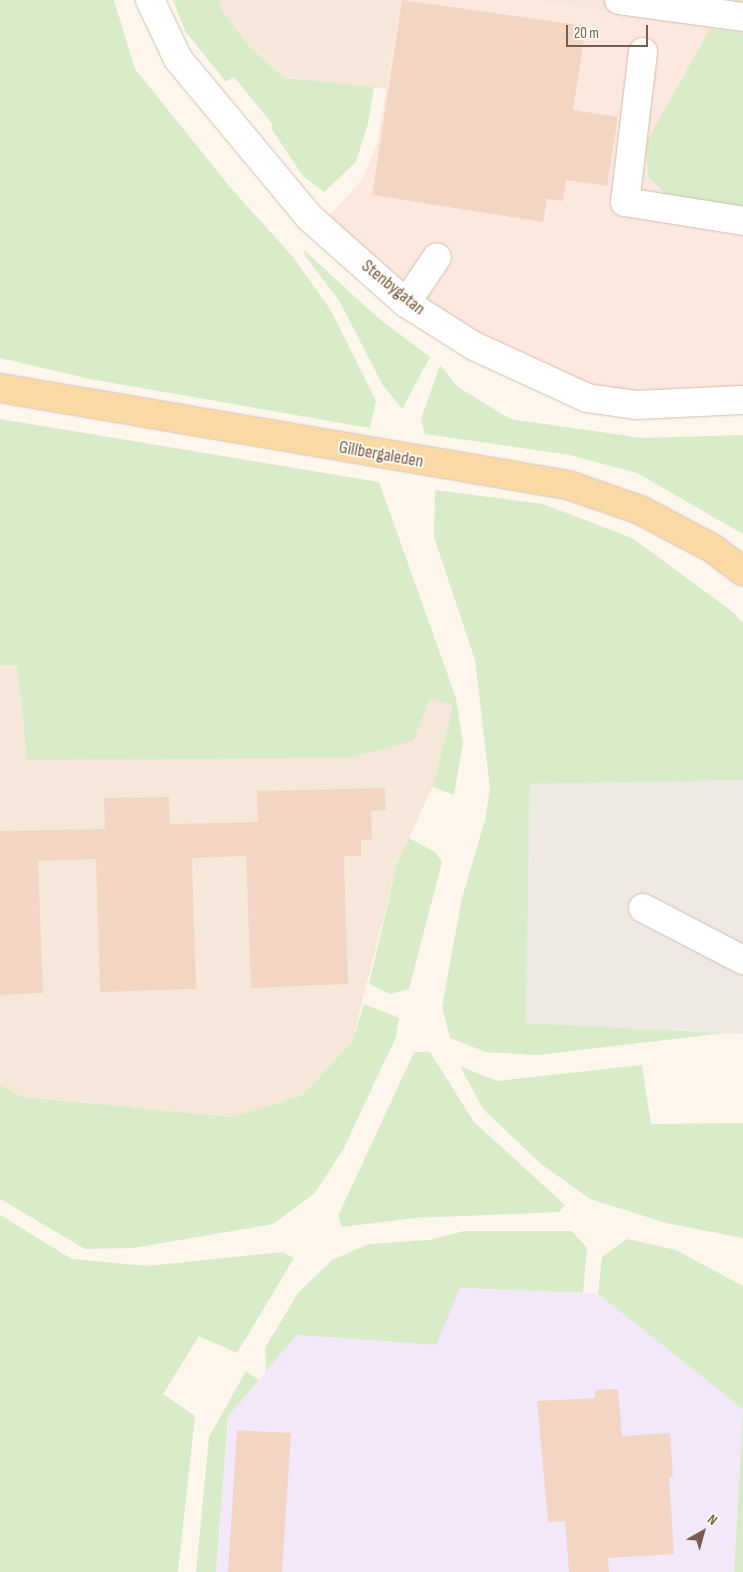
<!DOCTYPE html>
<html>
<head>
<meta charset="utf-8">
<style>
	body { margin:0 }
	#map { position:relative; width:743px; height:1572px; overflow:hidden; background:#fdf6ec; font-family:"Sofia Sans Condensed",sans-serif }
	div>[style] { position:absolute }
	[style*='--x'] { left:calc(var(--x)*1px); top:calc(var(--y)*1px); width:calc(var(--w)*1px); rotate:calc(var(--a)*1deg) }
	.residential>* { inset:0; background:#f5e8da }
	.commercial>* { inset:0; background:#fde8e0 }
	.industrial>* { inset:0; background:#efe9e4 }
	.education>* { inset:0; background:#f3e8fa }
	.green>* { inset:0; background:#d8ecc9 }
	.building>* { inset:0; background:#f3d5c3 }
	.roads { filter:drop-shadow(0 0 1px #d1beb0) drop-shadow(0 0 1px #d1beb0) }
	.minor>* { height:28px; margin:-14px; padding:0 14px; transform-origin:14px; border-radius:14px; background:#fff }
	.major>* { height:28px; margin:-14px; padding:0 14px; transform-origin:14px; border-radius:14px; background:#fbd9a5 }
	span { translate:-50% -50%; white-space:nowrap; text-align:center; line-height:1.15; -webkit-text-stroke:4px #fffaf3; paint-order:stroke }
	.street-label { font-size:18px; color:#7a5c4d }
	.north { position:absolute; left:678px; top:1507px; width:50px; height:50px; -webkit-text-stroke:4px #fffaf3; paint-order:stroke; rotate:38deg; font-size:14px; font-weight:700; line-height:20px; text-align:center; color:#7a5c4d }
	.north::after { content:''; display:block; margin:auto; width:18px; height:22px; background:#7a5c4d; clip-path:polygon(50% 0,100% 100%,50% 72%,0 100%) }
	.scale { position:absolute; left:566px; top:25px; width:82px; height:22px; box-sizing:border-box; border:2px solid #7a5c4d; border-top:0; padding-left:6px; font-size:15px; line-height:18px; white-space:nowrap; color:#7a5c4d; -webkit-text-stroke:4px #fffaf3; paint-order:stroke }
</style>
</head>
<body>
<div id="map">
	<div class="residential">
		<i style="clip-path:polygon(219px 0,402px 0,386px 89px,284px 78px,250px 47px,221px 9px)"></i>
		<i style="clip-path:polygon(532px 0,743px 0,743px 33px,710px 29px)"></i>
		<i style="clip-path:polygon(0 665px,17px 665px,27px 760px,430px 698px,453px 704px,434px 784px,397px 864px,352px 1042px,303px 1096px,233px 1117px,23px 1097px,0 1085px)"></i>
	</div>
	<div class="commercial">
		<i style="clip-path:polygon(402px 0,532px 0,710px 29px,646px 142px,743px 209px,743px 395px,672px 399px,588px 388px,487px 343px,392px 274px,329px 216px,361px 181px,376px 146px)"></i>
	</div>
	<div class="industrial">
		<i style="clip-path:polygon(743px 780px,743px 1034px,526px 1023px,530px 784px)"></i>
	</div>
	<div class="education">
		<i style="clip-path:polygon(459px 1288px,598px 1294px,743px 1409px,734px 1572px,216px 1572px,228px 1416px,297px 1335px,435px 1345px)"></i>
	</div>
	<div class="green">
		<i style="clip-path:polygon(0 0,114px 0,135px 69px,230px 187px,293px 257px,332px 312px,376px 401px,370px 428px,90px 379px,0 358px)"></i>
		<i style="clip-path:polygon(173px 0,219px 0,221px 9px,250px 47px,284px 78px,374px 87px,368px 123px,356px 162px,324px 192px,303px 176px,271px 128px,273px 125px,234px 77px,226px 82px,185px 31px)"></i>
		<i style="clip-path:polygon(710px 29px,743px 33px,743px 209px,674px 201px,648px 177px,646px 142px)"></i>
		<i style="clip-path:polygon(304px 250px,377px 317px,430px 357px,402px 409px,382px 384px,339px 300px,305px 256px)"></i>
		<i style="clip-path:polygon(440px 365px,458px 387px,510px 419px,642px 438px,743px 435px,743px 534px,637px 473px,570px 455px,425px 434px,421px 419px)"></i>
		<i style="clip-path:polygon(0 419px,379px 482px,456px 698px,463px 743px,454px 795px,433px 787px,453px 705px,430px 698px,413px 741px,346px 758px,27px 760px,17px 665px,0 665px)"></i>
		<i style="clip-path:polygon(435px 490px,543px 504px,632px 538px,733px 612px,743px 623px,743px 780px,530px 784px,526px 1023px,725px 1033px,537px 1055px,486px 1052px,450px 1038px,442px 1007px,462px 898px,485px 820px,490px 788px,475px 660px,434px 537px)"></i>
		<i style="clip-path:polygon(409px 838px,435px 852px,442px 862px,409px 989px,390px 994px,369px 984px,397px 864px)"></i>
		<i style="clip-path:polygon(364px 1004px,399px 1018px,396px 1037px,344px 1148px,315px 1193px,273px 1224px,133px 1248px,85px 1249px,0 1199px,0 1085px,23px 1097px,233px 1117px,303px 1095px,352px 1042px)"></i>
		<i style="clip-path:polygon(414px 1052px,430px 1052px,474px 1122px,565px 1205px,559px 1212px,415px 1218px,342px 1227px,338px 1216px)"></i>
		<i style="clip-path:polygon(642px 1065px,651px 1124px,743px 1123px,743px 1238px,666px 1223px,590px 1199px,541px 1164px,483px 1109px,460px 1066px,497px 1081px)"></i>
		<i style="clip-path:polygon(0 1215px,72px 1259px,147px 1266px,283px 1252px,294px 1258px,237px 1353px,199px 1336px,163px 1394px,195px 1416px,178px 1572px,0 1572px)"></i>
		<i style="clip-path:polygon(464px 1231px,572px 1231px,587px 1248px,583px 1293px,460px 1288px,436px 1345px,297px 1335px,266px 1371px,265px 1348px,298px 1293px,332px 1260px,369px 1244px,429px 1240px)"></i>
		<i style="clip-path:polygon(627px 1239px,676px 1250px,743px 1286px,743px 1572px,734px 1572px,743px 1409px,598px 1294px,602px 1257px)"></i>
		<i style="clip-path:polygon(246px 1371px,259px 1380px,228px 1416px,216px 1572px,196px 1572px,209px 1437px)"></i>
	</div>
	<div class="building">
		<i style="clip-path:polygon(402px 0,586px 26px,573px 110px,618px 117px,607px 186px,566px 180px,563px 201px,547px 199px,543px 222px,372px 195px)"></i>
		<i style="clip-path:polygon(385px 788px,386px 810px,371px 811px,372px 839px,361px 840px,361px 856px,344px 856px,348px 984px,251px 988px,246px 856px,192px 858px,196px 989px,100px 992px,96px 859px,38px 861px,43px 993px,0 995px,0 831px,105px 829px,104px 798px,169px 797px,170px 824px,258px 822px,257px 791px)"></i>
		<i style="clip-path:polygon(618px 1389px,622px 1436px,670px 1433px,673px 1477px,669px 1477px,674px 1554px,608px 1558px,609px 1572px,569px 1572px,565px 1521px,548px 1522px,537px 1401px,595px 1398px,595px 1390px)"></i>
		<i style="clip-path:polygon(237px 1430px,291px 1433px,282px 1572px,228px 1572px)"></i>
	</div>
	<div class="roads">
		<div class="minor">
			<i style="--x:150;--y:0;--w:65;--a:64.6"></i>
			<i style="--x:178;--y:59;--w:205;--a:50.3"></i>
			<i style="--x:309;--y:217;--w:130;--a:41.6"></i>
			<i style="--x:406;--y:303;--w:80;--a:32.3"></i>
			<i style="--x:474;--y:346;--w:124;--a:24.7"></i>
			<i style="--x:587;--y:398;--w:49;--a:8.1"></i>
			<i style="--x:636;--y:405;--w:107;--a:-2.7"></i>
			<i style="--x:619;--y:0;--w:125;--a:7.8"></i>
			<i style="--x:643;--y:52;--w:151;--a:96.8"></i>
			<i style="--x:625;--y:202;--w:120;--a:9.1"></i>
			<i style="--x:406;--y:303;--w:55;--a:-56"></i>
			<i style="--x:643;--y:908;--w:113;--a:27.5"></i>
		</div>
		<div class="major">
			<i style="--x:0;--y:388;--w:576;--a:9.69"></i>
			<i style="--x:568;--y:485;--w:76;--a:19.1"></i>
			<i style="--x:640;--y:510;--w:81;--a:27.8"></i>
			<i style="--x:712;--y:548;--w:39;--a:37"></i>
		</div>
	</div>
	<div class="street-label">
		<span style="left:393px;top:288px;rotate:39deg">Stenbygatan</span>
		<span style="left:381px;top:455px;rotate:10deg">Gillbergaleden</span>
	</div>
	<div class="north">N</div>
	<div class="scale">20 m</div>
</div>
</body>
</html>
